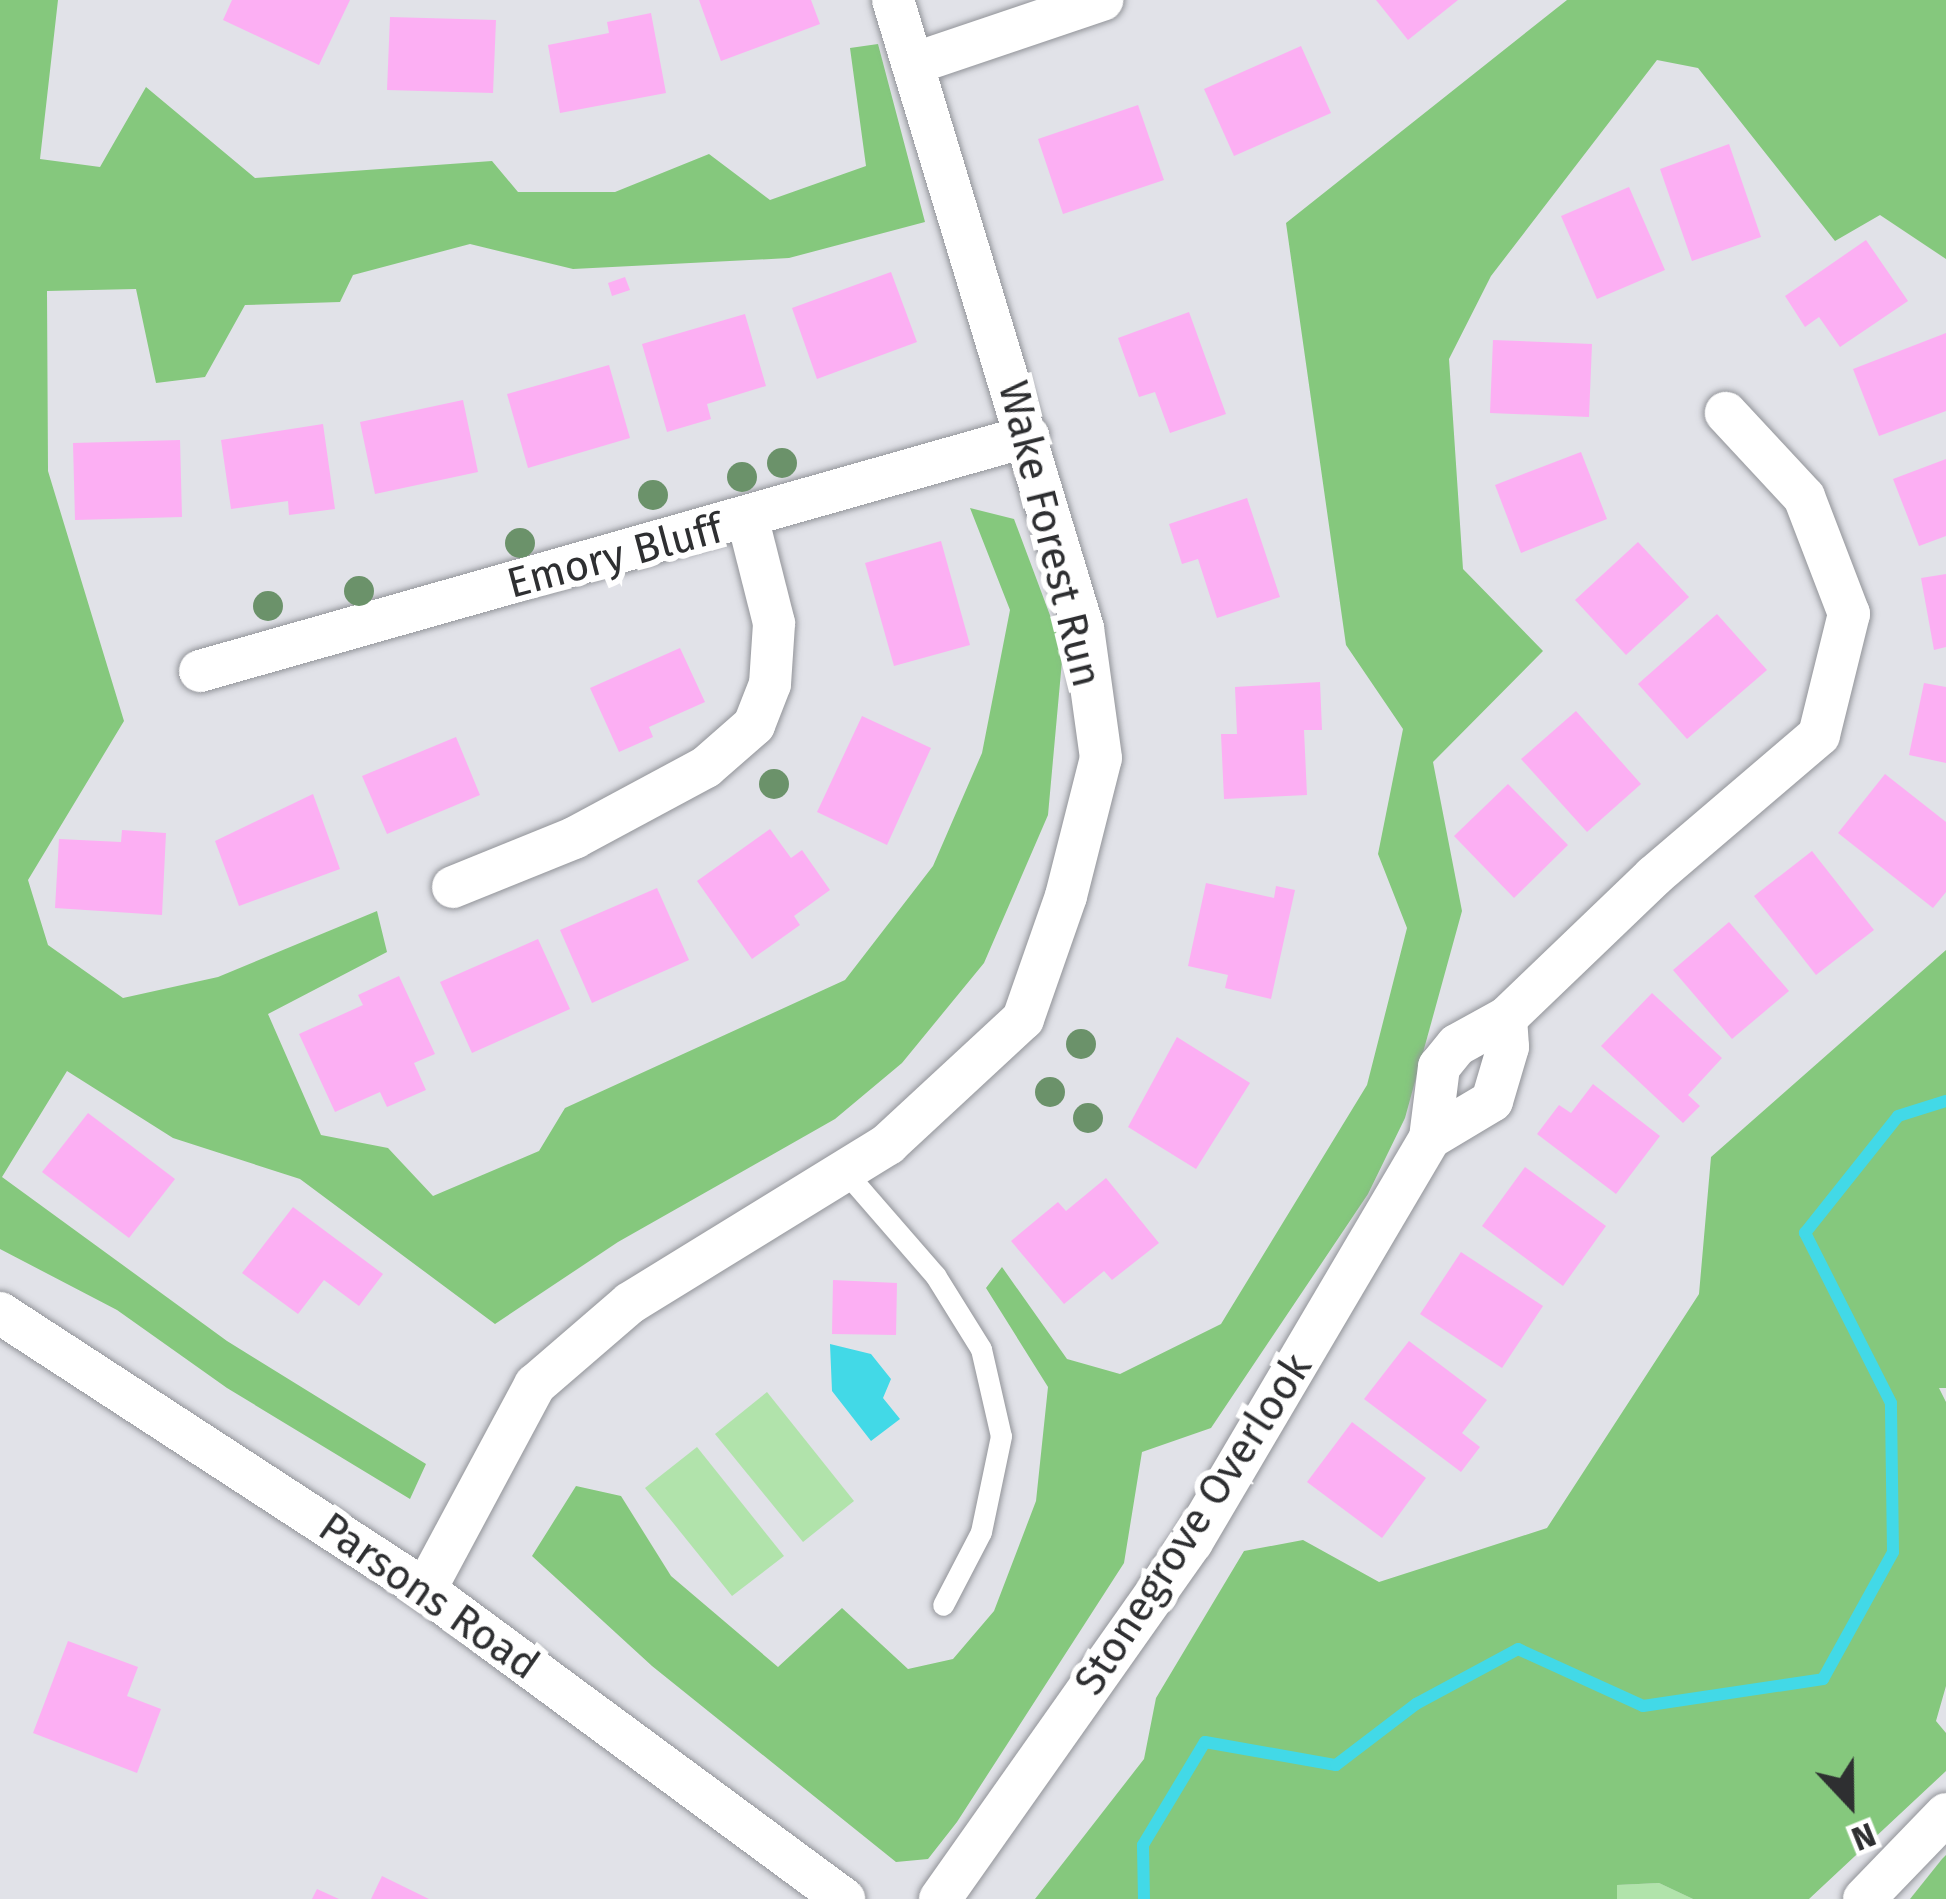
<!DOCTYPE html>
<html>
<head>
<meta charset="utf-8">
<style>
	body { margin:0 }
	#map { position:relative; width:1946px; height:1899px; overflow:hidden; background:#e1e2e8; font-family:"Fira Sans",sans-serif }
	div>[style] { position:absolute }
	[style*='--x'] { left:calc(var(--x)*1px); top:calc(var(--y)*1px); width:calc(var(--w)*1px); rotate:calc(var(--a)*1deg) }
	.green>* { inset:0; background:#b1e3ab }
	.forest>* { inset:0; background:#85c87d }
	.water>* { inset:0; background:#42d9e7 }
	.stream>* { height:12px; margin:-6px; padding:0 6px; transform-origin:6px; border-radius:6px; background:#42d9e7 }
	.building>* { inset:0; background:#fcaff3 }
	.roads { filter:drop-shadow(0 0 3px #929499) drop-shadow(0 0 3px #929499) }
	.service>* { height:21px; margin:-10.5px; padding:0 10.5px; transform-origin:10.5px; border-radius:10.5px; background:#fff }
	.minor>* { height:42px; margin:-21px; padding:0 21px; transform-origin:21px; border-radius:21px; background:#fff }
	.trees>* { width:30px; height:30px; margin:-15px; border-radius:50%; background:#6b926a }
	span { translate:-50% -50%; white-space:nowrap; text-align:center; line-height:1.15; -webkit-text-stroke:12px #fff; paint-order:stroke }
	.street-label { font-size:42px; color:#2e2f31 }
	.north { position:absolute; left:1790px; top:1743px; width:120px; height:120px; -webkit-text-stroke:9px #fff; paint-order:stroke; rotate:158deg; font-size:33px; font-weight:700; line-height:48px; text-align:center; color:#2e2f31 }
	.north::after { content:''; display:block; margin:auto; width:42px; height:54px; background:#2e2f31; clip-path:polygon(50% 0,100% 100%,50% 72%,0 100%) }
</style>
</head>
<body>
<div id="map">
	<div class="green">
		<i style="clip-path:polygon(767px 1392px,854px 1501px,803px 1542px,715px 1434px)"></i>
		<i style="clip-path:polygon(697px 1447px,784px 1556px,732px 1596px,645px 1488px)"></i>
		<i style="clip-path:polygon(1659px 1883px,1693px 1899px,1617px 1899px,1617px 1885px)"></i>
	</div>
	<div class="forest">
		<i style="clip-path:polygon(0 0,58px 0,40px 159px,100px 167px,146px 87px,255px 178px,492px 161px,518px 192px,615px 192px,709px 154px,770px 200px,866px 166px,850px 48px,878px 44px,925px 222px,789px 258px,573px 269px,470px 244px,353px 275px,340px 302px,245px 305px,205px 377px,156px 383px,136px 289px,47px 291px,48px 471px,124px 721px,28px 880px,48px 945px,123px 998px,218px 977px,377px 911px,387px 952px,268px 1014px,321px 1135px,388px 1148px,433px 1196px,539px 1151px,565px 1108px,845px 980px,933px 866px,982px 753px,1010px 610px,970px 508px,1014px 519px,1063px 650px,1048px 815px,984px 963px,902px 1063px,835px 1119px,618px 1242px,495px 1324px,300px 1179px,173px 1138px,67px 1071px,2px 1177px,227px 1341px,426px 1464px,410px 1499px,227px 1388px,117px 1310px,0 1249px)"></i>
		<i style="clip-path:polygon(1567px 0,1946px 0,1946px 259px,1880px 215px,1835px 241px,1698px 68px,1657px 60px,1491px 276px,1449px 359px,1463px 569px,1543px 651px,1433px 762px,1462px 911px,1405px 1118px,1368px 1194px,1211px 1428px,1142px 1452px,1124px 1563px,957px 1822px,928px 1859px,896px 1862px,652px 1666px,532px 1556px,576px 1486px,621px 1496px,671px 1576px,778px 1667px,842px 1608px,908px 1669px,953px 1659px,994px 1611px,1036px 1501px,1048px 1387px,986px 1288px,1002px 1267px,1067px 1359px,1120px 1374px,1221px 1324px,1367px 1085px,1407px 928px,1378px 854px,1403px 729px,1346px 645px,1286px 223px)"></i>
		<i style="clip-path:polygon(1946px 950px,1946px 1388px,1939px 1388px,1946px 1402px,1946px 1686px,1936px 1721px,1946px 1733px,1946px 1771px,1809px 1899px,1693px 1899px,1659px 1883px,1617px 1885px,1617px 1899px,1035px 1899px,1144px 1759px,1156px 1698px,1244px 1551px,1303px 1540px,1379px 1582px,1547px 1528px,1699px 1294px,1711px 1157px)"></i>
		<i style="clip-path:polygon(1946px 1855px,1946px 1899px,1910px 1899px,1942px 1859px)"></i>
	</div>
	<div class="water">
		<i style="clip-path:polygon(830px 1344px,871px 1354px,891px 1379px,883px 1398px,900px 1419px,871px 1441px,832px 1391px)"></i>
	</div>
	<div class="stream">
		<i style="--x:1144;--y:1899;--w:54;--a:-91.1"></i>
		<i style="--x:1143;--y:1845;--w:120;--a:-59"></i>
		<i style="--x:1205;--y:1742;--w:133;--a:10"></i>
		<i style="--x:1336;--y:1765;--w:101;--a:-37.3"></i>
		<i style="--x:1416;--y:1704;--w:116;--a:-28.3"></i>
		<i style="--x:1518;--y:1649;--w:137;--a:24.5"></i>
		<i style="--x:1643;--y:1706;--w:182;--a:-8.5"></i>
		<i style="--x:1823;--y:1679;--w:145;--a:-61.1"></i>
		<i style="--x:1893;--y:1552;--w:149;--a:-90.8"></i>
		<i style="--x:1891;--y:1403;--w:191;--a:-116.8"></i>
		<i style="--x:1805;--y:1233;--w:149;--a:-51.5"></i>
		<i style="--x:1898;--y:1116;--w:50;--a:-17.4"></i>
	</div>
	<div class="building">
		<i style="clip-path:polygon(232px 0,350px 0,319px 65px,223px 20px)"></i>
		<i style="clip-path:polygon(699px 0,811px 0,820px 24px,721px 61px)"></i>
		<i style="clip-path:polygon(1376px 0,1458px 0,1408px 40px)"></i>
		<i style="clip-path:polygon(651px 13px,666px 93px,560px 113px,548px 45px,609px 33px,607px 22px)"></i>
		<i style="clip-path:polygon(390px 17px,496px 20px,493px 93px,387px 90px)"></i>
		<i style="clip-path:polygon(1301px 46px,1331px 113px,1234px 156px,1204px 89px)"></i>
		<i style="clip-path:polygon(1138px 105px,1164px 180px,1063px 214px,1038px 139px)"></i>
		<i style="clip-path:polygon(1729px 144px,1761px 237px,1692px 261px,1660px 169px)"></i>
		<i style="clip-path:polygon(1629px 187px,1665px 270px,1597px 299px,1561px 216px)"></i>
		<i style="clip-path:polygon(1866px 240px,1908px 301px,1840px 347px,1819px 317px,1805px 327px,1785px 296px)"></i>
		<i style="clip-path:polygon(891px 272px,917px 342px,817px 379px,792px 308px)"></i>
		<i style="clip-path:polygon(625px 277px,630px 290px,612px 296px,608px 283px)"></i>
		<i style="clip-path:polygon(1189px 312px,1226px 414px,1170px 433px,1155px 392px,1139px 397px,1118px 338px)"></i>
		<i style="clip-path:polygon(745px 314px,766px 386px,707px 404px,711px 419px,667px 432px,642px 344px)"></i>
		<i style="clip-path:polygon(1946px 333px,1946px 411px,1879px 436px,1853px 369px)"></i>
		<i style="clip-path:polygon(1493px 340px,1592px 344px,1589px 417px,1490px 413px)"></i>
		<i style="clip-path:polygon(609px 365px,630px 438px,528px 468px,507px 394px)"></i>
		<i style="clip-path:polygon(463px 400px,478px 472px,375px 494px,360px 422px)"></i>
		<i style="clip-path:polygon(323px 424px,335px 509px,289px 515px,288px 501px,231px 509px,221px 440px)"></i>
		<i style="clip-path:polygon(180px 440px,182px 517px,75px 520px,73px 443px)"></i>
		<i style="clip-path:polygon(1581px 452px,1607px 519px,1521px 553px,1495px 485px)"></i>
		<i style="clip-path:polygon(1946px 459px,1946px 536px,1919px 546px,1893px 479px)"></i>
		<i style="clip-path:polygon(1247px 498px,1280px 597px,1217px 618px,1198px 559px,1182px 564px,1169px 524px)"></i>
		<i style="clip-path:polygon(941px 541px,970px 645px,894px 666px,865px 563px)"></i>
		<i style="clip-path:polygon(1638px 542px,1689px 597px,1626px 655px,1575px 600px)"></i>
		<i style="clip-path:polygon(1946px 574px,1946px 647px,1934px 650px,1921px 578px)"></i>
		<i style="clip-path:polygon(1717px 614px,1767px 670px,1687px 739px,1638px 684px)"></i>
		<i style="clip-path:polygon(680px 648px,705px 702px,649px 727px,653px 737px,619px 752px,590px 688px)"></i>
		<i style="clip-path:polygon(1320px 682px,1322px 730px,1304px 730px,1307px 795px,1224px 799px,1221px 734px,1237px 734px,1235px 687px)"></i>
		<i style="clip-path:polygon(1924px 683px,1946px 687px,1946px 763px,1909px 755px)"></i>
		<i style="clip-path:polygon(1576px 711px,1641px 784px,1587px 832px,1521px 759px)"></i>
		<i style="clip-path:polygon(862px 716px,931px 748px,887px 845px,817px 812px)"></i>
		<i style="clip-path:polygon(456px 737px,480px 795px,387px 834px,362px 776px)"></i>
		<i style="clip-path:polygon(1885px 774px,1946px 822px,1946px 892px,1933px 908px,1838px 833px)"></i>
		<i style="clip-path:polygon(1508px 784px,1568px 845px,1514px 898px,1454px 836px)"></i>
		<i style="clip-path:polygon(313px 794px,340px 869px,239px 906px,215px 841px)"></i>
		<i style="clip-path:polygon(770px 829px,791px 858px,802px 850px,830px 890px,794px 916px,800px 925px,752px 959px,697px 881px)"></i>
		<i style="clip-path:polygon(122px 830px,166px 833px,162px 915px,55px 908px,59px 839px,121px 842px)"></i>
		<i style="clip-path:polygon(1812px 851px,1874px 930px,1816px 975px,1754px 896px)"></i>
		<i style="clip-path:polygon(1206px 883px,1274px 898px,1276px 886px,1295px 890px,1271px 999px,1225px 988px,1228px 975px,1188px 966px)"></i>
		<i style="clip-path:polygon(657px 888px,689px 960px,592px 1003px,560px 930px)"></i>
		<i style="clip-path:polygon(1729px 922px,1789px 991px,1732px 1039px,1673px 970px)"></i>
		<i style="clip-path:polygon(538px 939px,570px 1009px,472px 1053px,440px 982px)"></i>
		<i style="clip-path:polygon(399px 976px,435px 1054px,414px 1063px,426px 1090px,387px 1107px,380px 1092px,335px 1112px,299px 1034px,363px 1005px,358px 995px)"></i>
		<i style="clip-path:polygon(1652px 993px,1722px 1058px,1688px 1095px,1700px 1106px,1683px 1123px,1601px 1046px)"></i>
		<i style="clip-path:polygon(1177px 1037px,1250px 1083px,1196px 1169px,1128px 1127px)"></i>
		<i style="clip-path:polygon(1593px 1084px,1660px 1136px,1616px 1194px,1537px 1134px,1559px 1105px,1571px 1113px)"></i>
		<i style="clip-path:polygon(88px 1113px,175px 1179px,129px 1238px,42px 1172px)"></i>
		<i style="clip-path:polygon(1525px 1167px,1606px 1226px,1563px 1286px,1482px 1226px)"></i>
		<i style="clip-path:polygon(1106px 1178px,1159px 1243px,1112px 1280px,1104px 1271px,1064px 1304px,1011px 1241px,1058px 1202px,1066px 1211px)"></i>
		<i style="clip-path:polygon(293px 1207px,383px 1274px,359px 1306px,324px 1280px,298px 1314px,242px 1273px)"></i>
		<i style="clip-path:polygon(1461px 1252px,1543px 1306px,1502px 1368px,1420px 1314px)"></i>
		<i style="clip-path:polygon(833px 1280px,897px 1283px,896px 1335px,832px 1334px)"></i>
		<i style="clip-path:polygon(1409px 1341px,1487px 1400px,1462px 1433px,1480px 1447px,1461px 1472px,1364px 1399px)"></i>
		<i style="clip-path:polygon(1352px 1422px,1426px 1478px,1382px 1538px,1307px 1482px)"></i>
		<i style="clip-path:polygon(68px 1641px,138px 1667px,127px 1696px,161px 1709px,137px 1773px,33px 1733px)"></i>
		<i style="clip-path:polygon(382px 1876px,429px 1899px,371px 1899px)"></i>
		<i style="clip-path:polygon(317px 1889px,339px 1899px,312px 1899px)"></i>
	</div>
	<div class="roads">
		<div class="service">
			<i style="--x:848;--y:1175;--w:133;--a:49"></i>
			<i style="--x:935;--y:1275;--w:87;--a:58.1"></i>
			<i style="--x:981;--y:1349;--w:89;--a:77.1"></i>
			<i style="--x:1001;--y:1436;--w:98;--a:101.8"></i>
			<i style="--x:981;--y:1532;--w:82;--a:117.5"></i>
		</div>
		<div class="minor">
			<i style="--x:913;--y:64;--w:200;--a:-18.7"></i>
			<i style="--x:200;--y:671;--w:861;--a:-15.84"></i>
			<i style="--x:453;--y:887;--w:131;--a:-22"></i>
			<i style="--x:574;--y:838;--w:150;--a:-28.3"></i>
			<i style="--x:706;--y:767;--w:64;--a:-41.2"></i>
			<i style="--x:754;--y:725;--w:44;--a:-68.7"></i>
			<i style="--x:770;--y:684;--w:61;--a:-86.2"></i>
			<i style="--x:774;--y:623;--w:106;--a:-104.2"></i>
			<i style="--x:1506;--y:1018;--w:29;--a:86"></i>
			<i style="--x:1508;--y:1047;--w:56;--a:106.5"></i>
			<i style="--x:1492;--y:1101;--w:72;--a:149.2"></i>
			<i style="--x:1430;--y:1138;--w:72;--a:-82.8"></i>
			<i style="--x:1439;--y:1067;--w:28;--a:-51"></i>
			<i style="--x:1457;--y:1045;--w:56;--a:-28.9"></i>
			<i style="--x:1506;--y:1018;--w:205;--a:-43.8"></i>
			<i style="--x:1654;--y:876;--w:217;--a:-40.5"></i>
			<i style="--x:1819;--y:735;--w:125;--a:-76.1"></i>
			<i style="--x:1849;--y:614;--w:125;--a:-111"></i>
			<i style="--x:1804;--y:497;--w:115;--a:-132.9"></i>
			<i style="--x:0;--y:1313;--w:507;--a:33.09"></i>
			<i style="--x:425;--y:1590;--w:521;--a:36.41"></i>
			<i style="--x:425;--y:1590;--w:233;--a:-61.8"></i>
			<i style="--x:535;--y:1385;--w:125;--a:-40.8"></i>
			<i style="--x:630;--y:1303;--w:303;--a:-31.6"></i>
			<i style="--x:888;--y:1144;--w:184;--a:-42.8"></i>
			<i style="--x:1023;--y:1019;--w:130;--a:-70.7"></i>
			<i style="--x:1066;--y:896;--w:142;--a:-75.8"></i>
			<i style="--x:1101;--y:758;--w:131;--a:-97.9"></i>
			<i style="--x:1083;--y:628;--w:656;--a:-106.83"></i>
			<i style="--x:940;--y:1899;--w:437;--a:-54.8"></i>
			<i style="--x:1192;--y:1542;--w:469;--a:-59.5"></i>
			<i style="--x:1864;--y:1899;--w:118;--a:-46"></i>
		</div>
	</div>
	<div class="trees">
		<i style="left:782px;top:463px"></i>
		<i style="left:742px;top:477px"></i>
		<i style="left:653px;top:495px"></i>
		<i style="left:520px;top:543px"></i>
		<i style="left:359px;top:591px"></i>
		<i style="left:268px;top:606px"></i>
		<i style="left:774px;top:784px"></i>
		<i style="left:1081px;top:1044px"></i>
		<i style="left:1050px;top:1092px"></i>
		<i style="left:1088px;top:1118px"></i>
	</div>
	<div class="street-label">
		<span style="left:1050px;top:534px;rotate:76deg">Wake Forest Run</span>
		<span style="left:615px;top:556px;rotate:-15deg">Emory Bluff</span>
		<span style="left:1193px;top:1524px;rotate:-57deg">Stonegrove Overlook</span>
		<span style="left:429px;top:1596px;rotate:35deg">Parsons Road</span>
	</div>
	<div class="north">N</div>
</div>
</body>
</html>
